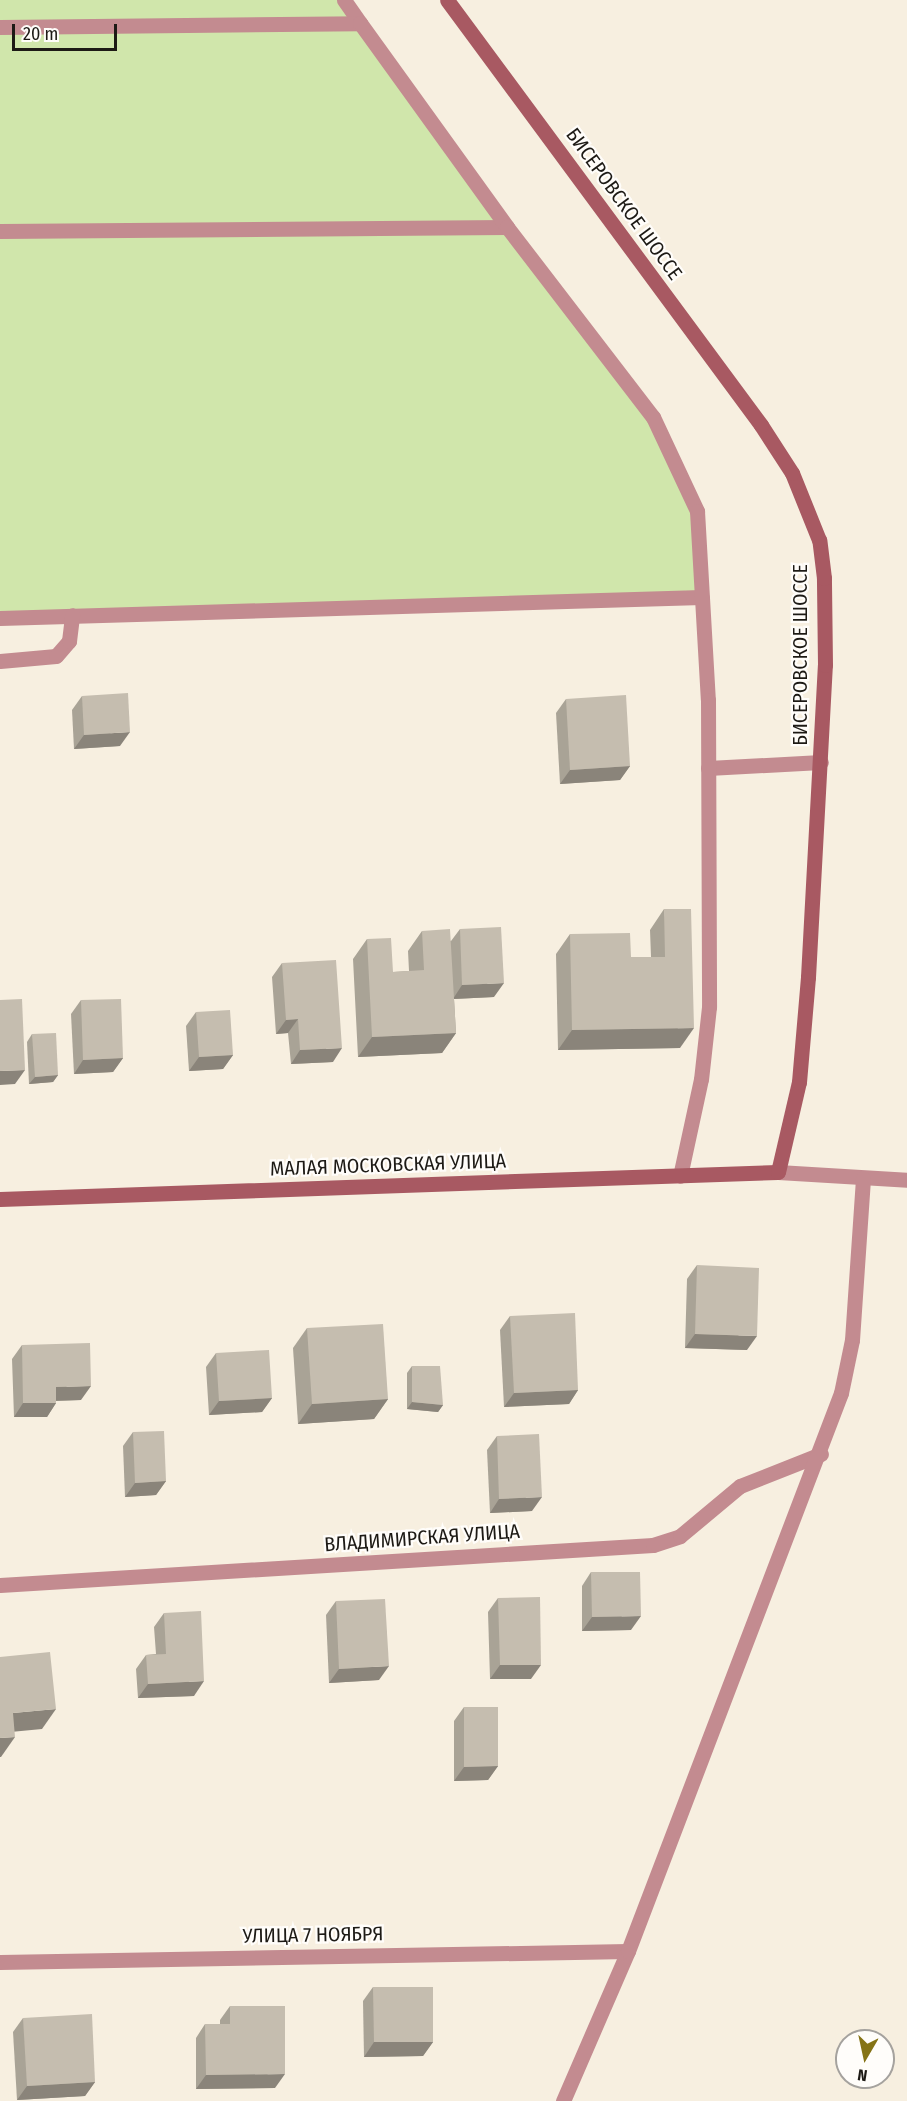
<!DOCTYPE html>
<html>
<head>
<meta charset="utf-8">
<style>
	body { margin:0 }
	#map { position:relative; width:907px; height:2101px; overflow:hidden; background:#f7efe0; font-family:"Fira Sans Condensed",sans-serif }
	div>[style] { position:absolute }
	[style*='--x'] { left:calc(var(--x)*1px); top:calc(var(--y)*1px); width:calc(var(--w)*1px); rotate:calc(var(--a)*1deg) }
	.green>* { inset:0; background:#d0e6ab }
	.lane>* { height:15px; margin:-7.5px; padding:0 7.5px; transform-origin:7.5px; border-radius:7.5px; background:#c38b90 }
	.street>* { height:15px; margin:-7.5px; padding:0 7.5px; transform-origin:7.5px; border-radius:7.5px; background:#c38b90 }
	.secondary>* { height:15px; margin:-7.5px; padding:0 7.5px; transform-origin:7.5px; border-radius:7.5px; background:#a85962 }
	.wall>* { inset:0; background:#a9a396 }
	.shaded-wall>* { inset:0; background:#8a847a }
	.building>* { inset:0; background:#c5bdaf }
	span { translate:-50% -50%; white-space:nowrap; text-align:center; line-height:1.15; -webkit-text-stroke:4.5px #fffdfa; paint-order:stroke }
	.street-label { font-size:20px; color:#1d1a15 }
	.north { position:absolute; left:835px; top:2029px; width:60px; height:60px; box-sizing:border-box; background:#fffdfa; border:2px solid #a5a29e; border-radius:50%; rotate:189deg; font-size:16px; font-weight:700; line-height:24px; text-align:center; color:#1d1a15 }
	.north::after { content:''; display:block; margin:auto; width:21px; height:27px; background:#857315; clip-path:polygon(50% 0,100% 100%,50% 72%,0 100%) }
	.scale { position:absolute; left:12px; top:24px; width:105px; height:27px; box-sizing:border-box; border:3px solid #1d1a15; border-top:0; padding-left:8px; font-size:18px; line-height:21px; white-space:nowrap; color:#1d1a15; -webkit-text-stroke:4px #fffdfa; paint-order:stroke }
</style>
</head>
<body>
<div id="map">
	<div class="green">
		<i style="clip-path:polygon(0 0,344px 0,653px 417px,697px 511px,702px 597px,0 618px)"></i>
	</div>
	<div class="lane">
		<i style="--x:344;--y:0;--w:28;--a:55"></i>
		<i style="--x:0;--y:27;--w:360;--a:-0.6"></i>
		<i style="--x:0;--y:231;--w:507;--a:-0.45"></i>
		<i style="--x:0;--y:618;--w:702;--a:-1.71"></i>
		<i style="--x:0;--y:661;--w:56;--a:-5.1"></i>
		<i style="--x:56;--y:656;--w:20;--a:-49"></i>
		<i style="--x:69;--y:641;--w:26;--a:-83"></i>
		<i style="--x:708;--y:768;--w:113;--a:-3"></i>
	</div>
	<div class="street">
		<i style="--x:360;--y:23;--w:251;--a:54.2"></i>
		<i style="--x:507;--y:227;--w:240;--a:52.5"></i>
		<i style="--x:653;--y:417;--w:104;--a:64.9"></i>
		<i style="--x:697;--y:511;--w:189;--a:86.7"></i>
		<i style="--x:708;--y:700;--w:307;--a:89.8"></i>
		<i style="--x:709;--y:1007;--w:72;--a:96.3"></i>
		<i style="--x:701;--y:1079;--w:99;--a:102.2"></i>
		<i style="--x:778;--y:1172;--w:129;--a:3.5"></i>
		<i style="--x:0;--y:1585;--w:654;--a:-3.51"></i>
		<i style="--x:653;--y:1545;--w:28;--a:-18"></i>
		<i style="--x:680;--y:1536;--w:78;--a:-39.8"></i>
		<i style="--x:740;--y:1486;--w:87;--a:-21.6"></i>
		<i style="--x:0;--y:1962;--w:628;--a:-1"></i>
		<i style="--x:563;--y:2101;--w:163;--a:-66.6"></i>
		<i style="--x:628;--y:1951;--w:597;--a:-69.11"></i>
		<i style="--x:841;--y:1393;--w:54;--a:-78.3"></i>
		<i style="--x:852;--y:1340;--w:162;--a:-86.1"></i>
	</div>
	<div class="secondary">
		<i style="--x:0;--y:1199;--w:778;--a:-1.99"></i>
		<i style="--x:778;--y:1172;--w:92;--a:-76.9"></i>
		<i style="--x:799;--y:1082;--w:105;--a:-85.1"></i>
		<i style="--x:808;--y:977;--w:312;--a:-86.9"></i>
		<i style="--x:825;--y:665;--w:87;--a:-90.7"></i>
		<i style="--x:824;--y:578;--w:38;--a:-97"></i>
		<i style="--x:819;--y:540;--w:72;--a:-111.9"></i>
		<i style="--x:792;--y:473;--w:57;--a:-122.9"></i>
		<i style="--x:761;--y:425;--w:528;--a:-126.46"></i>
	</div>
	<div class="wall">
		<i style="clip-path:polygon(82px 696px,120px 746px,74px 749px,72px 710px)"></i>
		<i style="clip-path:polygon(566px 699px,630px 766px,620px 780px,560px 784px,556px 713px)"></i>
		<i style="clip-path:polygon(664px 909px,680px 1048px,558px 1050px,556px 954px,570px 934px,631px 957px,651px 957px,650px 930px)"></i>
		<i style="clip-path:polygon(460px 929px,494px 997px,454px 999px,456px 1033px,442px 1053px,358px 1057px,353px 959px,367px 939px,393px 972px,409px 971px,408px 951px,422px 931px,451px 941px)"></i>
		<i style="clip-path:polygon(282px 963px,333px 1062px,291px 1064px,288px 1033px,276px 1034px,272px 977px)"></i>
		<i style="clip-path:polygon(81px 1000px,123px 1058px,113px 1072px,74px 1074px,71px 1014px)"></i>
		<i style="clip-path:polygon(196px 1012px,233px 1055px,223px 1069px,189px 1071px,186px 1026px)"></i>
		<i style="clip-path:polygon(32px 1034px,58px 1075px,53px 1082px,29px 1084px,27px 1042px)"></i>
		<i style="clip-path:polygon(697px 1265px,747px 1350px,685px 1348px,687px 1279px)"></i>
		<i style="clip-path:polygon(510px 1316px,578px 1390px,569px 1404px,504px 1407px,500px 1330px)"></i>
		<i style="clip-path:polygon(307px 1328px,388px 1399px,374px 1419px,298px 1424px,293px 1348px)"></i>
		<i style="clip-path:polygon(22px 1345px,81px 1400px,56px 1401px,56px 1403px,47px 1417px,14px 1417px,12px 1359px)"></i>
		<i style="clip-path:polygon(216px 1353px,272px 1398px,262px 1412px,209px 1415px,206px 1367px)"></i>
		<i style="clip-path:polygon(412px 1366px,443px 1405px,438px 1412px,407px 1409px,407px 1373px)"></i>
		<i style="clip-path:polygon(133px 1432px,166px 1481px,156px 1495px,125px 1497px,123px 1446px)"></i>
		<i style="clip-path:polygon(497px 1436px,532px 1511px,490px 1513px,487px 1450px)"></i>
		<i style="clip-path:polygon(591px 1572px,631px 1630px,582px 1631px,582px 1586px)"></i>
		<i style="clip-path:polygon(498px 1598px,531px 1679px,490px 1679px,488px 1612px)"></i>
		<i style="clip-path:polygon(336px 1601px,379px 1680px,329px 1683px,326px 1615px)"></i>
		<i style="clip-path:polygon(164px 1613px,194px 1696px,138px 1698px,136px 1669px,146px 1655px,156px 1654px,154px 1627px)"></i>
		<i style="clip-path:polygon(464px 1707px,498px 1766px,488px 1780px,454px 1781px,454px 1721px)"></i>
		<i style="clip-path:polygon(373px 1987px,433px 2042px,423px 2056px,364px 2057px,363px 2001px)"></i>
		<i style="clip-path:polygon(230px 2006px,275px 2088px,196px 2089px,196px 2038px,205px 2024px,220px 2024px,220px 2020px)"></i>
		<i style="clip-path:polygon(23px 2018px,95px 2082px,85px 2096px,17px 2100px,13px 2032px)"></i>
	</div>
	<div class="shaded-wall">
		<i style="clip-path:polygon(130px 732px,120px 746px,74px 749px,84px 735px)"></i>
		<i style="clip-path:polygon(630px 766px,620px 780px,560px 784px,570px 770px)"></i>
		<i style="clip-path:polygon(504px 983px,494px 997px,453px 999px,462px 985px)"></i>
		<i style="clip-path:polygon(298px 1019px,288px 1033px,276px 1034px,286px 1020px)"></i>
		<i style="clip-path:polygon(694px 1028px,680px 1048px,558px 1050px,572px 1030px)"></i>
		<i style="clip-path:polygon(456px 1033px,442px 1053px,358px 1057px,372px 1037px)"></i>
		<i style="clip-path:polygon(342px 1048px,333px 1062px,291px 1064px,300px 1050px)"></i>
		<i style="clip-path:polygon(233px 1055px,223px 1069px,189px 1071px,199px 1057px)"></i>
		<i style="clip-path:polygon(123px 1058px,113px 1072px,74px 1074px,83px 1060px)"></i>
		<i style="clip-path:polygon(25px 1070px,15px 1084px,0 1085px,0 1071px)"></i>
		<i style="clip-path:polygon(58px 1075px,53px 1082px,29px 1084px,35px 1077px)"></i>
		<i style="clip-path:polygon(695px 1334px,757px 1336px,747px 1350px,685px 1348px)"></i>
		<i style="clip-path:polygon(91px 1386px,81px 1400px,46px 1401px,56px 1387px)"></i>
		<i style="clip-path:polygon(578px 1390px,569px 1404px,504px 1407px,514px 1393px)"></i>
		<i style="clip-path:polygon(272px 1398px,262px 1412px,209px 1415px,219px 1401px)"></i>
		<i style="clip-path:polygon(388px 1399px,374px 1419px,298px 1424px,312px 1404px)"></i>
		<i style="clip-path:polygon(412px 1402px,443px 1405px,438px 1412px,407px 1409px)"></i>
		<i style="clip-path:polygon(23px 1403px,56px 1403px,47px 1417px,14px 1417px)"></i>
		<i style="clip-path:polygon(166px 1481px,156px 1495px,125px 1497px,135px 1483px)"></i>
		<i style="clip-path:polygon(542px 1497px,532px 1511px,490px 1513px,499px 1499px)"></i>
		<i style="clip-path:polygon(641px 1616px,631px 1630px,582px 1631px,592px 1617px)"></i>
		<i style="clip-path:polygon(500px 1665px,541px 1665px,531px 1679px,490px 1679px)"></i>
		<i style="clip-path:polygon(389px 1666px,379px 1680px,329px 1683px,339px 1669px)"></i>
		<i style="clip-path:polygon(204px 1681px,194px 1696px,138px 1698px,148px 1684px)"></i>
		<i style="clip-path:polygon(56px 1709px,42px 1729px,0 1733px,13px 1713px)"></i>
		<i style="clip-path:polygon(15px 1737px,1px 1757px,0 1757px,0 1738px)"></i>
		<i style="clip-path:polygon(498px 1766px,488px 1780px,454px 1781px,464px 1767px)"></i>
		<i style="clip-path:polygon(374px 2042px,433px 2042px,423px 2056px,364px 2057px)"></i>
		<i style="clip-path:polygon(285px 2074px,275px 2088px,196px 2089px,206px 2075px)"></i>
		<i style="clip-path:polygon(95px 2082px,85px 2096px,17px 2100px,27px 2086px)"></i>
	</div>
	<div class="building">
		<i style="clip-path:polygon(128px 693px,130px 732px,84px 735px,82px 696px)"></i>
		<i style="clip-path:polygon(626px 695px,630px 766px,570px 770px,566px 699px)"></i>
		<i style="clip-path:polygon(664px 909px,691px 909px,694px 1028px,572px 1030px,570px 934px,630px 933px,631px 957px,665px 957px)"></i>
		<i style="clip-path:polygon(501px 927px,504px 983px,462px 985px,460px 929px)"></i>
		<i style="clip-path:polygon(450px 929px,456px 1033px,372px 1037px,367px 939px,391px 938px,393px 972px,424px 970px,422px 931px)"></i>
		<i style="clip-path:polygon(336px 960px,342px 1048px,300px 1050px,298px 1019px,286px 1020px,282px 963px)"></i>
		<i style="clip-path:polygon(22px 999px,25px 1070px,0 1071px,0 1000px)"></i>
		<i style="clip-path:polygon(121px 999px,123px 1058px,83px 1060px,81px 1000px)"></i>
		<i style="clip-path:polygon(230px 1010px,233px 1055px,199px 1057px,196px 1012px)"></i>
		<i style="clip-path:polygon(56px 1033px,58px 1075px,35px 1077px,32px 1034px)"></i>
		<i style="clip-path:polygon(697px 1265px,759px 1268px,757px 1336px,695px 1334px)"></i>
		<i style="clip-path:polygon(575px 1313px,578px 1390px,514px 1393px,510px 1316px)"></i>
		<i style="clip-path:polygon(383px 1324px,388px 1399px,312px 1404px,307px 1328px)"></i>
		<i style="clip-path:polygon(90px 1343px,91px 1386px,56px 1387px,56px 1403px,23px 1403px,22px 1345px)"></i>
		<i style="clip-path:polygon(269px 1350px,272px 1398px,219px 1401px,216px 1353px)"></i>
		<i style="clip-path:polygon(412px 1366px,440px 1366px,443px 1405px,412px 1402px)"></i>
		<i style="clip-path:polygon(164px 1431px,166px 1481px,135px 1483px,133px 1432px)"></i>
		<i style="clip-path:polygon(539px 1434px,542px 1497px,499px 1499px,497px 1436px)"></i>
		<i style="clip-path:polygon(591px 1572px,640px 1572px,641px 1616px,592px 1617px)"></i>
		<i style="clip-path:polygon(540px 1597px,541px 1665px,500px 1665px,498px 1598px)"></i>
		<i style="clip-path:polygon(385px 1599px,389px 1666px,339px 1669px,336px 1601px)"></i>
		<i style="clip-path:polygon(201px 1611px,204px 1681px,148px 1684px,146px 1655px,166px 1654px,164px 1613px)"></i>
		<i style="clip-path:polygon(50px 1652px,56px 1709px,13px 1713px,15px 1737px,0 1738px,0 1657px)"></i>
		<i style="clip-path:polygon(464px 1707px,498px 1707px,498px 1766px,464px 1767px)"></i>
		<i style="clip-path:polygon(373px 1987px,433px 1987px,433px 2042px,374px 2042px)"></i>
		<i style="clip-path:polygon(230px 2006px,285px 2006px,285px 2074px,206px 2075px,205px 2024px,230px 2024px)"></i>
		<i style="clip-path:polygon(92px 2014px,95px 2082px,27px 2086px,23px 2018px)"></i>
	</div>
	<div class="street-label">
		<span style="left:624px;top:204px;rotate:54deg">БИСЕРОВСКОЕ ШОССЕ</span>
		<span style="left:800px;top:655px;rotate:-90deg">БИСЕРОВСКОЕ ШОССЕ</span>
		<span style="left:388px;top:1165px;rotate:-2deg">МАЛАЯ МОСКОВСКАЯ УЛИЦА</span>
		<span style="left:422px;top:1538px;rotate:-4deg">ВЛАДИМИРСКАЯ УЛИЦА</span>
		<span style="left:313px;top:1935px;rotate:-1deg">УЛИЦА 7 НОЯБРЯ</span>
	</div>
	<div class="north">N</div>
	<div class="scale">20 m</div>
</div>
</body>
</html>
